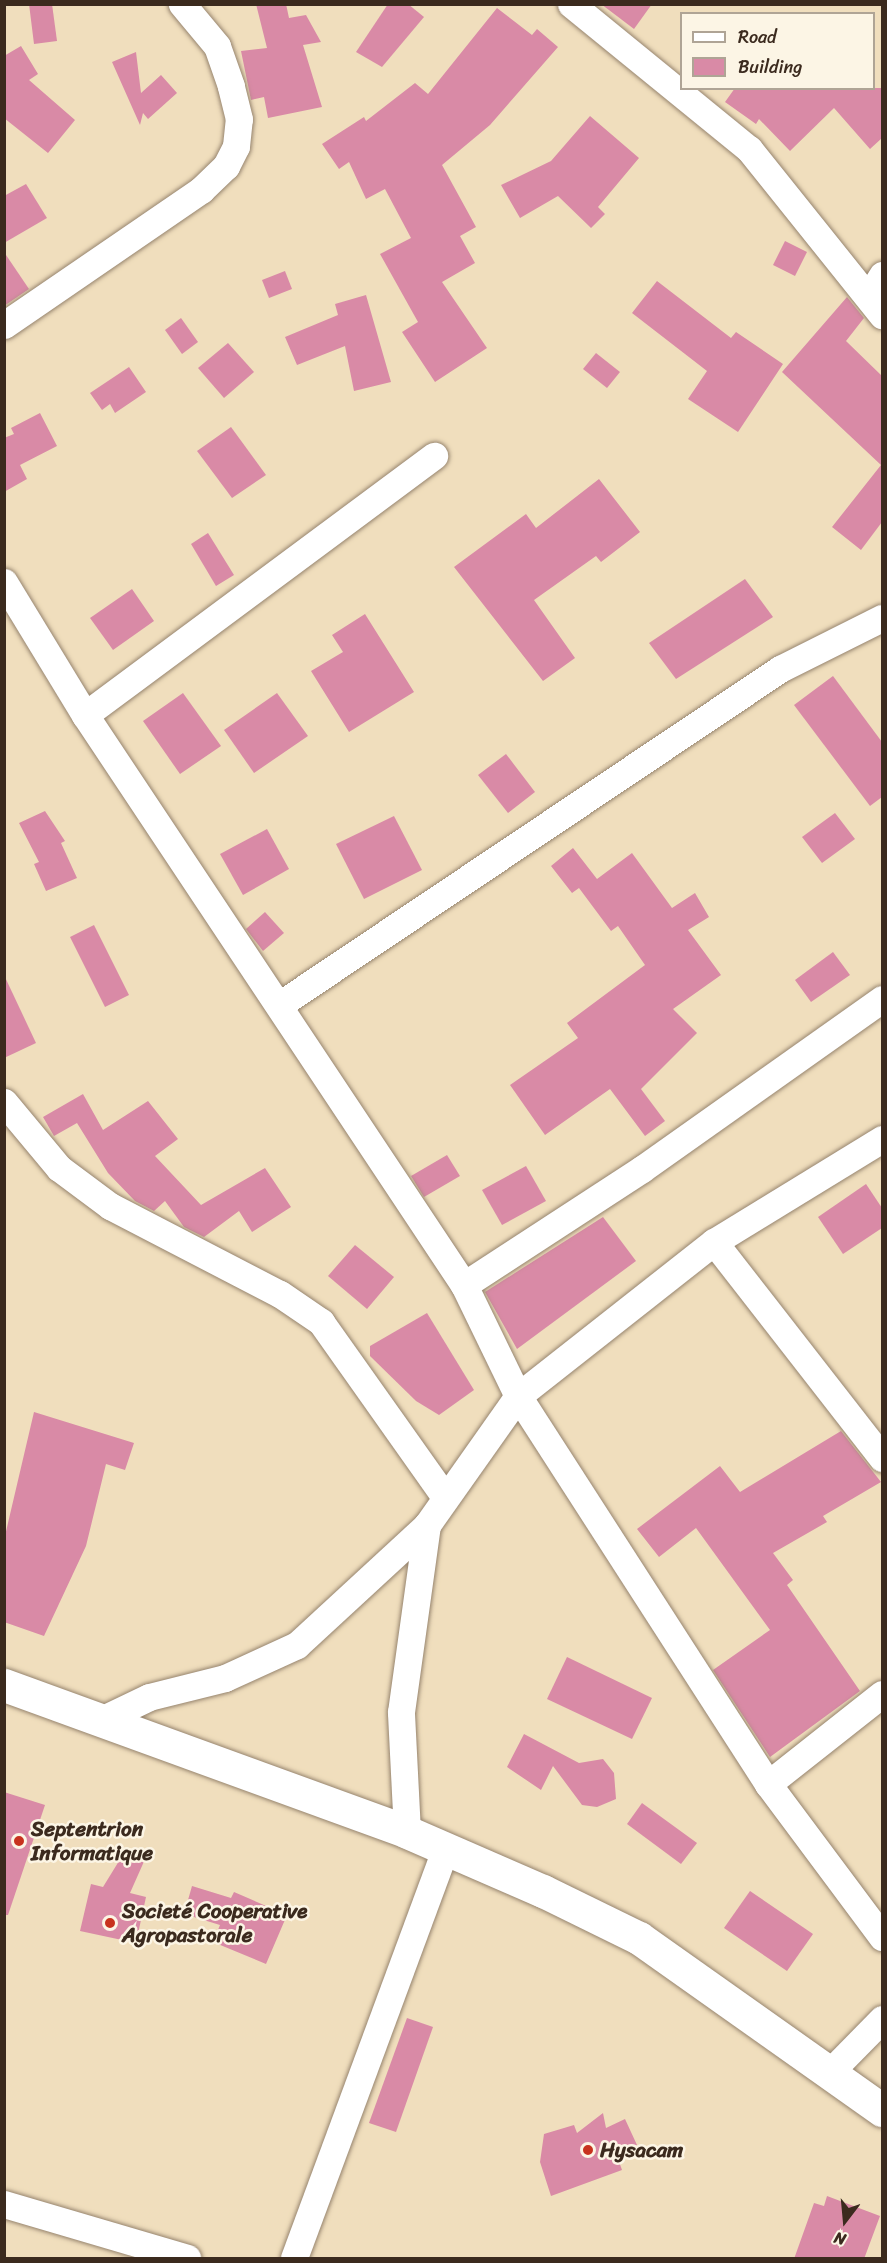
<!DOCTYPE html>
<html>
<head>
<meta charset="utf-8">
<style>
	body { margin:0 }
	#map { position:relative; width:887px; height:2263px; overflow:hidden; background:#f0debd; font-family:Sriracha,sans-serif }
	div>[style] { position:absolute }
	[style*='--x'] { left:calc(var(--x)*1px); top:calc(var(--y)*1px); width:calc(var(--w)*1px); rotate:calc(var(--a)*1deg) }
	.building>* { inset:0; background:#d98aa6 }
	.roads { filter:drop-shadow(0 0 2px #96846e) drop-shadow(0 0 2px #96846e) }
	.street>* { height:27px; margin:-13.5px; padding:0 13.5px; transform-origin:13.5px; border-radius:13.5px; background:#fff }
	.secondary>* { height:33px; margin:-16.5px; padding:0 16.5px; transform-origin:16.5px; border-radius:16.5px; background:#fff }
	.dots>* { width:16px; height:16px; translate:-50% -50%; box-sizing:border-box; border:3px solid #fcf5e5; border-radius:50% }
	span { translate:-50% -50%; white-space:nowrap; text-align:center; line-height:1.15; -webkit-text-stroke:5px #fcf5e5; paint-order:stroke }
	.poi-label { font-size:21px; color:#3b2a1e; font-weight:700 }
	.left { translate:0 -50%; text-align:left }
	.frame { position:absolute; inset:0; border:6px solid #3b2a1e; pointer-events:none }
	.legend { position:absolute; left:680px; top:12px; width:195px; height:78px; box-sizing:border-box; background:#fcf5e5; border:2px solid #afa495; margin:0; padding:8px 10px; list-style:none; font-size:18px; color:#3b2a1e }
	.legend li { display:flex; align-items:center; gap:12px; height:30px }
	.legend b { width:30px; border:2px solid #afa495 }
	.north { position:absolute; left:815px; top:2191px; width:60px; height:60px; -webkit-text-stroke:4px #fcf5e5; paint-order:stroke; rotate:196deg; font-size:16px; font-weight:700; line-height:24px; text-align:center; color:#3b2a1e }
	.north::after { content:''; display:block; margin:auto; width:21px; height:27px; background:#3b2a1e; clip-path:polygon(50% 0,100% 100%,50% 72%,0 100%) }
</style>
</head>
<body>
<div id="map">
	<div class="building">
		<i style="clip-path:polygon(29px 4px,52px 4px,57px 41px,34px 44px)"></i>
		<i style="clip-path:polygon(256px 4px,286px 4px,289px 18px,306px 15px,321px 42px,303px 45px,322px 107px,268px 118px,264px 97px,251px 100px,241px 51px,267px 48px)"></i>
		<i style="clip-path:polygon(388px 4px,408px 4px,424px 17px,382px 67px,356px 52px)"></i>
		<i style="clip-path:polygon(601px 4px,652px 4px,634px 29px)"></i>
		<i style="clip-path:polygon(497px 8px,532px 35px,537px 29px,558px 47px,490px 125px,442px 165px,476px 227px,460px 236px,475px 263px,442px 282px,487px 348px,435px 382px,402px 332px,418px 322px,380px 254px,411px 238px,385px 189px,366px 199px,349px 162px,339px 169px,322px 144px,364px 117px,366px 121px,415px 83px,428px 94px)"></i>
		<i style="clip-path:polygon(21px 46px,38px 74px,29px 80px,75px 120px,48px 153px,4px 118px,4px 56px)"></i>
		<i style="clip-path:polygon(136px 52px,141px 93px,161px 75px,177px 93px,148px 119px,143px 113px,140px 125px,112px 62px)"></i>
		<i style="clip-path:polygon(735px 88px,882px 88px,882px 138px,870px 149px,834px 108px,790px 151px,759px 119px,756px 124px,725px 102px)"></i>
		<i style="clip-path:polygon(590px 116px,639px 158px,598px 207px,605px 214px,591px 228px,558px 196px,520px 218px,501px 185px,551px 161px)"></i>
		<i style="clip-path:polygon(26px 184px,47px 218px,4px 243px,4px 196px)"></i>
		<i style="clip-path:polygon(785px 241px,807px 252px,795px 276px,773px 265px)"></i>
		<i style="clip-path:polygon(4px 252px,29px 289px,4px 306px)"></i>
		<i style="clip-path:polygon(285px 271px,292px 289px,269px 298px,262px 280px)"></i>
		<i style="clip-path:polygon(657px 281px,731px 338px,736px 332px,783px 364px,738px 432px,688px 399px,707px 371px,632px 313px)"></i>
		<i style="clip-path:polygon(366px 295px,391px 382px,354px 391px,345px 346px,297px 365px,285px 337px,338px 315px,335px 304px)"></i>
		<i style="clip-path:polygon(847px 297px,864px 318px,846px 341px,882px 376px,882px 522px,861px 550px,832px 527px,881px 465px,782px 372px)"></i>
		<i style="clip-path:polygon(181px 318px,198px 342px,182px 354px,165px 330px)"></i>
		<i style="clip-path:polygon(228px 343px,254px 372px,224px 398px,198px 368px)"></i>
		<i style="clip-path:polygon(596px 353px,620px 372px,607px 388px,583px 369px)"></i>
		<i style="clip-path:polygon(129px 367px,146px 392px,115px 413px,110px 404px,102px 410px,90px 393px)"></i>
		<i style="clip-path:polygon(40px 413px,57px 446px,20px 465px,27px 479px,4px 492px,4px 438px,14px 434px,11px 428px)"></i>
		<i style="clip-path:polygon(231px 427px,266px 475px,232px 498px,197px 451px)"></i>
		<i style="clip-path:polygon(599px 479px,640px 532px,601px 562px,596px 556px,534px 600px,575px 658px,543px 681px,454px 567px,526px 514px,536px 528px)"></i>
		<i style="clip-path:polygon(208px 533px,234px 575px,216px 586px,191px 544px)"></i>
		<i style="clip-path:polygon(745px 579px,773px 617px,676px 679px,649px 643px)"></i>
		<i style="clip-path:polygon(132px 589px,154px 621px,113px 650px,90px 618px)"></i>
		<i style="clip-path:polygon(365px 614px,414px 692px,349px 732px,311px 671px,343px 652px,332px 635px)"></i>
		<i style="clip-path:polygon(833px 676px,882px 742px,882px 797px,870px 806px,794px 705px)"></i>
		<i style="clip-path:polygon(183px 693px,221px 746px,180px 774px,143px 721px)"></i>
		<i style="clip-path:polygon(277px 693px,308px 736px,254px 773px,224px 730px)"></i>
		<i style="clip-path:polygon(506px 754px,535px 792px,508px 813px,478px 775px)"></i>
		<i style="clip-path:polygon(45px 811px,65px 841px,61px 843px,77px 878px,46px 891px,34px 864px,39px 862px,19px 823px)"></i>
		<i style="clip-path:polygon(835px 813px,855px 839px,822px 863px,802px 837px)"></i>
		<i style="clip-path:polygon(394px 816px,422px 870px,364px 899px,336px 844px)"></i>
		<i style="clip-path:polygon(267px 829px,289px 869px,243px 895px,220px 854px)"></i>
		<i style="clip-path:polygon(573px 848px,597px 879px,632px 853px,672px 908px,695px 893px,709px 917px,688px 930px,721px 975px,673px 1009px,697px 1033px,641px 1089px,665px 1121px,645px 1136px,610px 1089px,545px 1135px,510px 1085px,578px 1038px,567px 1023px,645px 965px,618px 926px,611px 931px,579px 888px,572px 893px,551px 866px)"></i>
		<i style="clip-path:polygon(265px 912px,284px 933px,263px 951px,246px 929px)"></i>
		<i style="clip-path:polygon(94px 925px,129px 995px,105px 1007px,70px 937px)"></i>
		<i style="clip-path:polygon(833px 952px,850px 975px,811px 1002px,795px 980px)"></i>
		<i style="clip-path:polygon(4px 975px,36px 1043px,4px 1058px)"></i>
		<i style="clip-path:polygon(83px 1094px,103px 1130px,148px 1101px,178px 1139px,155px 1156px,201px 1205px,265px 1168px,291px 1207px,252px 1232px,239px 1211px,204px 1237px,184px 1227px,165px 1201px,154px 1211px,135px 1201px,108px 1173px,77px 1123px,54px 1136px,43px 1117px)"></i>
		<i style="clip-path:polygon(447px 1155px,460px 1176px,424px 1197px,411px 1176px)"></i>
		<i style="clip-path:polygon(526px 1166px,546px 1201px,502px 1225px,482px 1190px)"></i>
		<i style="clip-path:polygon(866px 1184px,882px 1208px,882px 1228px,843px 1254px,818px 1217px)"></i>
		<i style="clip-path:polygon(603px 1217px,636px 1261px,517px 1349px,485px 1292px)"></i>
		<i style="clip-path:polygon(355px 1245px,394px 1277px,367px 1309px,328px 1276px)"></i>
		<i style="clip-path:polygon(427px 1313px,474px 1390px,439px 1415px,416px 1401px,370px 1356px,370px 1346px)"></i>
		<i style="clip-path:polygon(34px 1412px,134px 1443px,125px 1470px,106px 1464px,86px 1546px,44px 1636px,4px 1622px,4px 1540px)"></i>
		<i style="clip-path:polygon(841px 1431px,881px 1482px,823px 1516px,827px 1522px,773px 1553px,793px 1580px,787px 1585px,860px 1691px,770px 1757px,713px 1670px,770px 1630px,696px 1528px,659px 1557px,637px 1529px,720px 1466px,740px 1492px)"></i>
		<i style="clip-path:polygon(567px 1657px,652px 1698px,632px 1739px,547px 1699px)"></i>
		<i style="clip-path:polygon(524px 1734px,579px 1763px,603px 1759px,614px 1773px,616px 1799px,597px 1807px,582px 1805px,553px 1766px,541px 1790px,507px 1767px)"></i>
		<i style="clip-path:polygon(4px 1792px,45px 1805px,8px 1915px,4px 1915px)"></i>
		<i style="clip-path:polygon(642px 1803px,697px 1843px,681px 1864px,627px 1824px)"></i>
		<i style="clip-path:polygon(127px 1848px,146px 1857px,130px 1893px,146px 1897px,136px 1943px,80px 1931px,91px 1884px,103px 1887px)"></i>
		<i style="clip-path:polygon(192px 1886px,231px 1898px,234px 1892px,287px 1915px,266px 1964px,213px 1942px,220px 1925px,184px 1914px)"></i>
		<i style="clip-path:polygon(750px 1891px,813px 1934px,787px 1971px,724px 1928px)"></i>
		<i style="clip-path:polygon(407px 2018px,433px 2027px,396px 2132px,369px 2123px)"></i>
		<i style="clip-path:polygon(603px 2113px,606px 2128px,625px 2119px,637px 2145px,616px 2153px,622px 2170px,551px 2196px,540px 2162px,544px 2134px,574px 2125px,577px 2133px)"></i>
		<i style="clip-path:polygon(827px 2196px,880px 2216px,864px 2259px,794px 2259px,814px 2203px,824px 2206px)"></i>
	</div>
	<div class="roads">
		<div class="street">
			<i style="--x:571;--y:4;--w:230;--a:39.2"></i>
			<i style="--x:749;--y:149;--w:213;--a:51.3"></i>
			<i style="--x:869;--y:296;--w:25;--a:-58"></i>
			<i style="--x:4;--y:325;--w:239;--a:-34.4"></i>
			<i style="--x:201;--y:190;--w:35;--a:-44"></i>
			<i style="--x:226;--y:166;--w:22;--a:-63"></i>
			<i style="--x:236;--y:146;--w:27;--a:-84"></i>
			<i style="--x:239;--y:119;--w:34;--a:-104"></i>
			<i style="--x:231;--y:86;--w:42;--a:-109.3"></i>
			<i style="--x:217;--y:46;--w:55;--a:-129.8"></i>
			<i style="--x:4;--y:582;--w:156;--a:58.7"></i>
			<i style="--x:85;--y:715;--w:685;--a:56.38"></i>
			<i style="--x:464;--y:1285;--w:123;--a:64.1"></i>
			<i style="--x:518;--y:1396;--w:462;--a:57.2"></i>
			<i style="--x:768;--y:1784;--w:191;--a:53.3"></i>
			<i style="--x:85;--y:715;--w:435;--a:-36.6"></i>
			<i style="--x:282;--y:1003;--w:600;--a:-33.85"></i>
			<i style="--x:780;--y:669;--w:114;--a:-26.6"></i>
			<i style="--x:4;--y:1102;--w:86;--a:50.2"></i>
			<i style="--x:59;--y:1168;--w:64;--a:36.7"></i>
			<i style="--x:110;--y:1206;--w:191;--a:27.4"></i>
			<i style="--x:280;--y:1294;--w:50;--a:34.3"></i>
			<i style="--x:321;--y:1322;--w:213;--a:54.7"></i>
			<i style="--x:714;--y:1242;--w:274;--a:52.1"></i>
			<i style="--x:464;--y:1285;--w:212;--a:-33.1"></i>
			<i style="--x:642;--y:1169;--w:294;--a:-35.3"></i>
			<i style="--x:99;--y:1721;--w:55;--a:-25.6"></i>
			<i style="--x:149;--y:1697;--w:78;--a:-14"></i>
			<i style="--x:225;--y:1678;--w:79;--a:-24.6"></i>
			<i style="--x:297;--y:1645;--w:177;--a:-42.7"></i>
			<i style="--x:427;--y:1525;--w:158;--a:-54.8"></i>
			<i style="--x:518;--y:1396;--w:249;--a:-38.2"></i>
			<i style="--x:714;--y:1242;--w:197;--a:-31.5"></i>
			<i style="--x:768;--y:1784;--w:145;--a:-38.3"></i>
			<i style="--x:407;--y:1832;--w:120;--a:-92.9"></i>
			<i style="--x:401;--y:1712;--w:189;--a:-82.1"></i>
			<i style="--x:828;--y:2074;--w:77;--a:-45.5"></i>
			<i style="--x:4;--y:2204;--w:191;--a:16.4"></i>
			<i style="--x:294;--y:2258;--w:436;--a:-69.7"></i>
		</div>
		<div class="secondary">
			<i style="--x:4;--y:1685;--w:429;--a:20"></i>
			<i style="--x:407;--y:1832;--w:148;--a:23.5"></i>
			<i style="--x:543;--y:1891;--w:107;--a:26.1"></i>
			<i style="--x:639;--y:1938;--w:298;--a:35.3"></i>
		</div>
	</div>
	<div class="dots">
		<i style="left:19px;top:1841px;background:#c8321e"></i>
		<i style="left:110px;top:1923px;background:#c8321e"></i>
		<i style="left:588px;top:2150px;background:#c8321e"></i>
	</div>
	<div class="poi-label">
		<span class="left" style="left:31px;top:1841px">Septentrion<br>Informatique</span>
		<span class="left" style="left:122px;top:1923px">Societé Cooperative<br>Agropastorale</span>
		<span class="left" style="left:600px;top:2150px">Hysacam</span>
	</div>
	<div class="frame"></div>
	<ul class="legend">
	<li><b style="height:8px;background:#fff"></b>Road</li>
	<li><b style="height:16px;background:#d98aa6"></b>Building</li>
	</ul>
	<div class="north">N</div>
</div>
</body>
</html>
